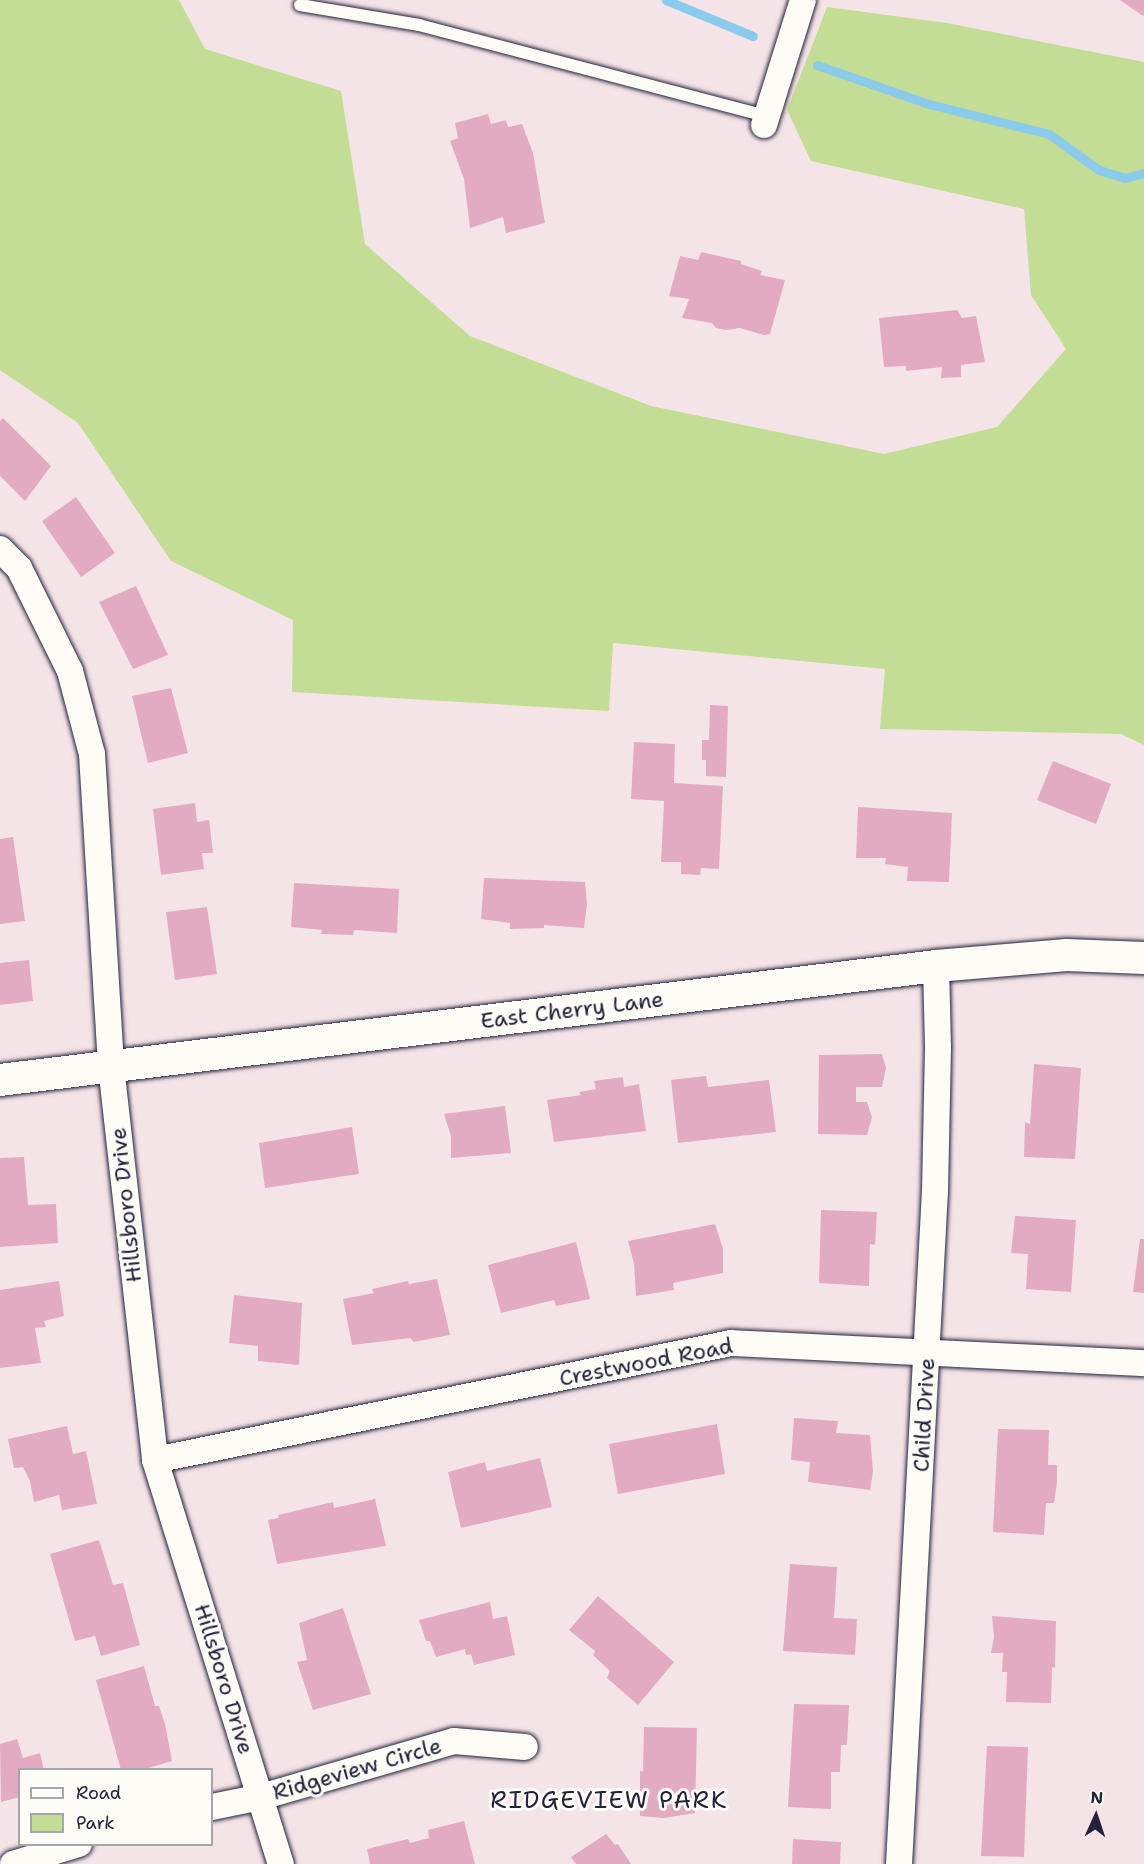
<!DOCTYPE html>
<html>
<head>
<meta charset="utf-8">
<style>
	body { margin:0 }
	#map { position:relative; width:1144px; height:1864px; overflow:hidden; background:#f5e4e7; font-family:"Shantell Sans",sans-serif }
	div>[style] { position:absolute }
	[style*='--x'] { left:calc(var(--x)*1px); top:calc(var(--y)*1px); width:calc(var(--w)*1px); rotate:calc(var(--a)*1deg) }
	.green>* { inset:0; background:#c3dd94 }
	.stream>* { height:9px; margin:-4.5px; padding:0 4.5px; transform-origin:4.5px; border-radius:4.5px; background:#8acaeb }
	.building>* { inset:0; background:#e2abc1 }
	.roads { filter:drop-shadow(0 0 2px #22223b) drop-shadow(0 0 2px #22223b) }
	.service>* { height:12px; margin:-6px; padding:0 6px; transform-origin:6px; border-radius:6px; background:#fdfcf7 }
	.minor>* { height:26px; margin:-13px; padding:0 13px; transform-origin:13px; border-radius:13px; background:#fdfcf7 }
	.tertiary>* { height:32px; margin:-16px; padding:0 16px; transform-origin:16px; border-radius:16px; background:#fdfcf7 }
	span { translate:-50% -50%; white-space:nowrap; text-align:center; line-height:1.15; -webkit-text-stroke:6px #fdfcf7; paint-order:stroke }
	.street-label { font-size:22px; color:#22223b }
	.neighbourhood-label { font-size:24px; color:#22223b; letter-spacing:1.5px }
	.legend { position:absolute; left:18px; top:1768px; width:195px; height:78px; box-sizing:border-box; background:#fdfcf7; border:2px solid #a5a5ac; margin:0; padding:8px 10px; list-style:none; font-size:18px; color:#22223b }
	.legend li { display:flex; align-items:center; gap:12px; height:30px }
	.legend b { width:30px; border:2px solid #a5a5ac }
	.north { position:absolute; left:1066px; top:1786px; width:60px; height:60px; -webkit-text-stroke:4px #fdfcf7; paint-order:stroke; rotate:3deg; font-size:16px; font-weight:700; line-height:24px; text-align:center; color:#22223b }
	.north::after { content:''; display:block; margin:auto; width:21px; height:27px; background:#22223b; clip-path:polygon(50% 0,100% 100%,50% 72%,0 100%) }
</style>
</head>
<body>
<div id="map">
	<div class="green">
		<i style="clip-path:polygon(0 0,179px 0,205px 49px,341px 91px,365px 244px,470px 336px,651px 406px,884px 454px,997px 427px,1066px 349px,1031px 295px,1024px 209px,811px 161px,787px 110px,827px 7px,947px 23px,1144px 62px,1144px 745px,1121px 734px,880px 729px,885px 669px,613px 643px,609px 711px,292px 692px,293px 620px,171px 561px,78px 423px,0 370px)"></i>
	</div>
	<div class="stream">
		<i style="--x:666;--y:0;--w:94;--a:22.5"></i>
		<i style="--x:817;--y:65;--w:119;--a:19.2"></i>
		<i style="--x:929;--y:104;--w:124;--a:14"></i>
		<i style="--x:1049;--y:134;--w:62;--a:35.8"></i>
		<i style="--x:1099;--y:170;--w:27;--a:17"></i>
		<i style="--x:1125;--y:178;--w:20;--a:-15"></i>
	</div>
	<div class="building">
		<i style="clip-path:polygon(1120px 0,1144px 0,1144px 15px,1143px 16px)"></i>
		<i style="clip-path:polygon(488px 114px,491px 124px,506px 120px,508px 127px,522px 124px,533px 153px,545px 223px,506px 233px,503px 217px,470px 228px,464px 179px,450px 141px,458px 138px,455px 123px)"></i>
		<i style="clip-path:polygon(701px 252px,741px 261px,741px 264px,762px 271px,760px 275px,785px 280px,770px 334px,764px 335px,740px 328px,726px 330px,716px 328px,712px 323px,682px 318px,689px 299px,669px 296px,680px 256px,698px 260px)"></i>
		<i style="clip-path:polygon(957px 310px,962px 318px,976px 316px,985px 362px,961px 365px,961px 377px,941px 378px,942px 367px,906px 371px,906px 366px,884px 367px,879px 318px)"></i>
		<i style="clip-path:polygon(3px 418px,51px 466px,25px 501px,0 476px,0 421px)"></i>
		<i style="clip-path:polygon(76px 497px,115px 553px,81px 577px,42px 521px)"></i>
		<i style="clip-path:polygon(136px 586px,168px 655px,133px 669px,99px 602px)"></i>
		<i style="clip-path:polygon(171px 688px,188px 753px,148px 763px,132px 696px)"></i>
		<i style="clip-path:polygon(710px 705px,728px 706px,726px 777px,706px 776px,706px 760px,702px 760px,702px 740px,709px 740px)"></i>
		<i style="clip-path:polygon(634px 742px,675px 744px,674px 783px,723px 786px,719px 869px,701px 868px,700px 875px,681px 874px,681px 862px,661px 862px,664px 801px,631px 799px)"></i>
		<i style="clip-path:polygon(1053px 761px,1111px 784px,1096px 824px,1037px 800px)"></i>
		<i style="clip-path:polygon(195px 803px,197px 822px,209px 820px,213px 853px,202px 853px,204px 869px,161px 875px,153px 809px)"></i>
		<i style="clip-path:polygon(858px 807px,952px 813px,949px 882px,907px 881px,908px 867px,885px 864px,886px 858px,856px 858px)"></i>
		<i style="clip-path:polygon(13px 837px,25px 921px,0 924px,0 839px)"></i>
		<i style="clip-path:polygon(484px 878px,585px 882px,587px 904px,584px 928px,544px 925px,544px 928px,510px 929px,510px 923px,481px 919px)"></i>
		<i style="clip-path:polygon(294px 883px,399px 889px,397px 933px,354px 930px,353px 935px,321px 934px,322px 930px,291px 927px)"></i>
		<i style="clip-path:polygon(207px 907px,217px 974px,175px 980px,166px 912px)"></i>
		<i style="clip-path:polygon(29px 960px,33px 1001px,0 1005px,0 963px)"></i>
		<i style="clip-path:polygon(882px 1054px,886px 1068px,882px 1087px,856px 1087px,856px 1102px,867px 1102px,872px 1117px,867px 1135px,818px 1134px,819px 1055px)"></i>
		<i style="clip-path:polygon(1034px 1064px,1081px 1068px,1075px 1159px,1024px 1157px,1025px 1122px,1030px 1124px)"></i>
		<i style="clip-path:polygon(706px 1076px,708px 1087px,769px 1080px,776px 1132px,678px 1143px,671px 1080px)"></i>
		<i style="clip-path:polygon(623px 1077px,624px 1087px,639px 1084px,646px 1131px,554px 1142px,547px 1100px,581px 1095px,579px 1092px,596px 1089px,594px 1081px)"></i>
		<i style="clip-path:polygon(505px 1106px,511px 1153px,451px 1158px,451px 1136px,444px 1114px)"></i>
		<i style="clip-path:polygon(352px 1127px,359px 1174px,265px 1188px,259px 1143px)"></i>
		<i style="clip-path:polygon(24px 1157px,28px 1205px,56px 1204px,58px 1243px,0 1247px,0 1158px)"></i>
		<i style="clip-path:polygon(821px 1210px,877px 1212px,875px 1245px,870px 1244px,869px 1286px,819px 1283px)"></i>
		<i style="clip-path:polygon(1015px 1216px,1076px 1220px,1071px 1292px,1026px 1289px,1028px 1254px,1011px 1253px)"></i>
		<i style="clip-path:polygon(715px 1224px,723px 1249px,723px 1273px,673px 1283px,674px 1290px,636px 1296px,634px 1264px,628px 1241px)"></i>
		<i style="clip-path:polygon(1140px 1239px,1144px 1239px,1144px 1293px,1133px 1292px)"></i>
		<i style="clip-path:polygon(576px 1242px,590px 1299px,556px 1306px,554px 1300px,501px 1313px,488px 1265px)"></i>
		<i style="clip-path:polygon(437px 1279px,450px 1335px,413px 1342px,411px 1338px,352px 1345px,343px 1299px,374px 1293px,372px 1289px,408px 1281px,409px 1284px)"></i>
		<i style="clip-path:polygon(59px 1281px,64px 1316px,44px 1321px,46px 1327px,35px 1328px,41px 1363px,0 1368px,0 1290px)"></i>
		<i style="clip-path:polygon(234px 1295px,302px 1303px,299px 1365px,258px 1361px,258px 1346px,229px 1343px)"></i>
		<i style="clip-path:polygon(794px 1418px,838px 1421px,836px 1433px,870px 1435px,873px 1472px,870px 1490px,808px 1482px,810px 1462px,791px 1460px)"></i>
		<i style="clip-path:polygon(717px 1424px,725px 1474px,618px 1494px,609px 1444px)"></i>
		<i style="clip-path:polygon(67px 1426px,73px 1454px,86px 1451px,97px 1504px,62px 1510px,59px 1495px,34px 1502px,30px 1481px,23px 1467px,14px 1468px,8px 1439px)"></i>
		<i style="clip-path:polygon(998px 1429px,1049px 1430px,1048px 1465px,1057px 1465px,1057px 1482px,1054px 1503px,1046px 1503px,1044px 1535px,993px 1532px)"></i>
		<i style="clip-path:polygon(540px 1458px,552px 1507px,461px 1528px,448px 1472px,485px 1462px,487px 1471px)"></i>
		<i style="clip-path:polygon(375px 1499px,386px 1546px,277px 1564px,268px 1520px,279px 1518px,278px 1515px,333px 1502px,334px 1508px)"></i>
		<i style="clip-path:polygon(99px 1540px,113px 1585px,123px 1583px,140px 1645px,101px 1656px,95px 1636px,75px 1641px,50px 1554px)"></i>
		<i style="clip-path:polygon(790px 1564px,837px 1567px,834px 1618px,857px 1619px,855px 1655px,783px 1651px)"></i>
		<i style="clip-path:polygon(598px 1596px,674px 1662px,638px 1705px,607px 1678px,610px 1671px,593px 1655px,595px 1651px,569px 1630px)"></i>
		<i style="clip-path:polygon(490px 1602px,493px 1619px,507px 1616px,515px 1655px,474px 1665px,471px 1654px,466px 1655px,465px 1649px,436px 1657px,430px 1641px,426px 1641px,419px 1620px)"></i>
		<i style="clip-path:polygon(343px 1608px,371px 1694px,313px 1710px,297px 1662px,307px 1660px,299px 1623px)"></i>
		<i style="clip-path:polygon(992px 1616px,1056px 1621px,1055px 1668px,1052px 1667px,1051px 1703px,1006px 1702px,1007px 1672px,1002px 1672px,1003px 1653px,991px 1653px,994px 1637px)"></i>
		<i style="clip-path:polygon(144px 1666px,155px 1706px,159px 1706px,165px 1724px,172px 1761px,142px 1770px,121px 1770px,96px 1680px)"></i>
		<i style="clip-path:polygon(794px 1704px,849px 1705px,847px 1745px,841px 1745px,840px 1772px,831px 1772px,831px 1809px,788px 1807px)"></i>
		<i style="clip-path:polygon(644px 1727px,697px 1728px,695px 1813px,663px 1818px,640px 1816px,640px 1771px,643px 1771px)"></i>
		<i style="clip-path:polygon(17px 1739px,23px 1758px,40px 1753px,44px 1770px,20px 1770px,20px 1797px,1px 1802px,0 1744px)"></i>
		<i style="clip-path:polygon(987px 1746px,1028px 1747px,1024px 1857px,981px 1856px)"></i>
		<i style="clip-path:polygon(464px 1821px,475px 1864px,370px 1864px,367px 1849px,408px 1839px,410px 1843px,429px 1838px,428px 1830px)"></i>
		<i style="clip-path:polygon(606px 1834px,615px 1845px,618px 1844px,631px 1864px,576px 1864px,571px 1857px)"></i>
		<i style="clip-path:polygon(793px 1839px,841px 1842px,840px 1864px,792px 1864px)"></i>
	</div>
	<div class="roads">
		<div class="service">
			<i style="--x:300;--y:5;--w:121;--a:9.5"></i>
			<i style="--x:419;--y:25;--w:360;--a:14.7"></i>
		</div>
		<div class="minor">
			<i style="--x:764;--y:125;--w:131;--a:-72.7"></i>
			<i style="--x:0;--y:549;--w:27;--a:45"></i>
			<i style="--x:19;--y:568;--w:115;--a:63.7"></i>
			<i style="--x:70;--y:671;--w:86;--a:75.2"></i>
			<i style="--x:92;--y:754;--w:313;--a:86.5"></i>
			<i style="--x:111;--y:1066;--w:396;--a:83.6"></i>
			<i style="--x:155;--y:1460;--w:423;--a:72.7"></i>
			<i style="--x:155;--y:1460;--w:588;--a:-11.48"></i>
			<i style="--x:731;--y:1343;--w:413;--a:2.8"></i>
			<i style="--x:212;--y:1807;--w:50;--a:-11.5"></i>
			<i style="--x:261;--y:1797;--w:201;--a:-16.2"></i>
			<i style="--x:454;--y:1741;--w:71;--a:4.8"></i>
			<i style="--x:13;--y:1864;--w:69;--a:-16.9"></i>
			<i style="--x:899;--y:1864;--w:674;--a:-86.94"></i>
			<i style="--x:935;--y:1191;--w:144;--a:-88.8"></i>
			<i style="--x:938;--y:1047;--w:81;--a:-91.4"></i>
		</div>
		<div class="tertiary">
			<i style="--x:0;--y:1080;--w:943;--a:-6.94"></i>
			<i style="--x:936;--y:966;--w:131;--a:-4.8"></i>
			<i style="--x:1067;--y:955;--w:77;--a:2.2"></i>
		</div>
	</div>
	<div class="street-label">
		<span style="left:572px;top:1010px;rotate:-7deg">East Cherry Lane</span>
		<span style="left:126px;top:1205px;rotate:-96deg">Hillsboro Drive</span>
		<span style="left:646px;top:1362px;rotate:-11deg">Crestwood Road</span>
		<span style="left:924px;top:1415px;rotate:-87deg">Child Drive</span>
		<span style="left:224px;top:1679px;rotate:73deg">Hillsboro Drive</span>
		<span style="left:357px;top:1769px;rotate:-16deg">Ridgeview Circle</span>
	</div>
	<div class="neighbourhood-label">
		<span style="left:609px;top:1801px">RIDGEVIEW PARK</span>
	</div>
	<ul class="legend">
	<li><b style="height:8px;background:#fdfcf7"></b>Road</li>
	<li><b style="height:16px;background:#c3dd94"></b>Park</li>
	</ul>
	<div class="north">N</div>
</div>
</body>
</html>
